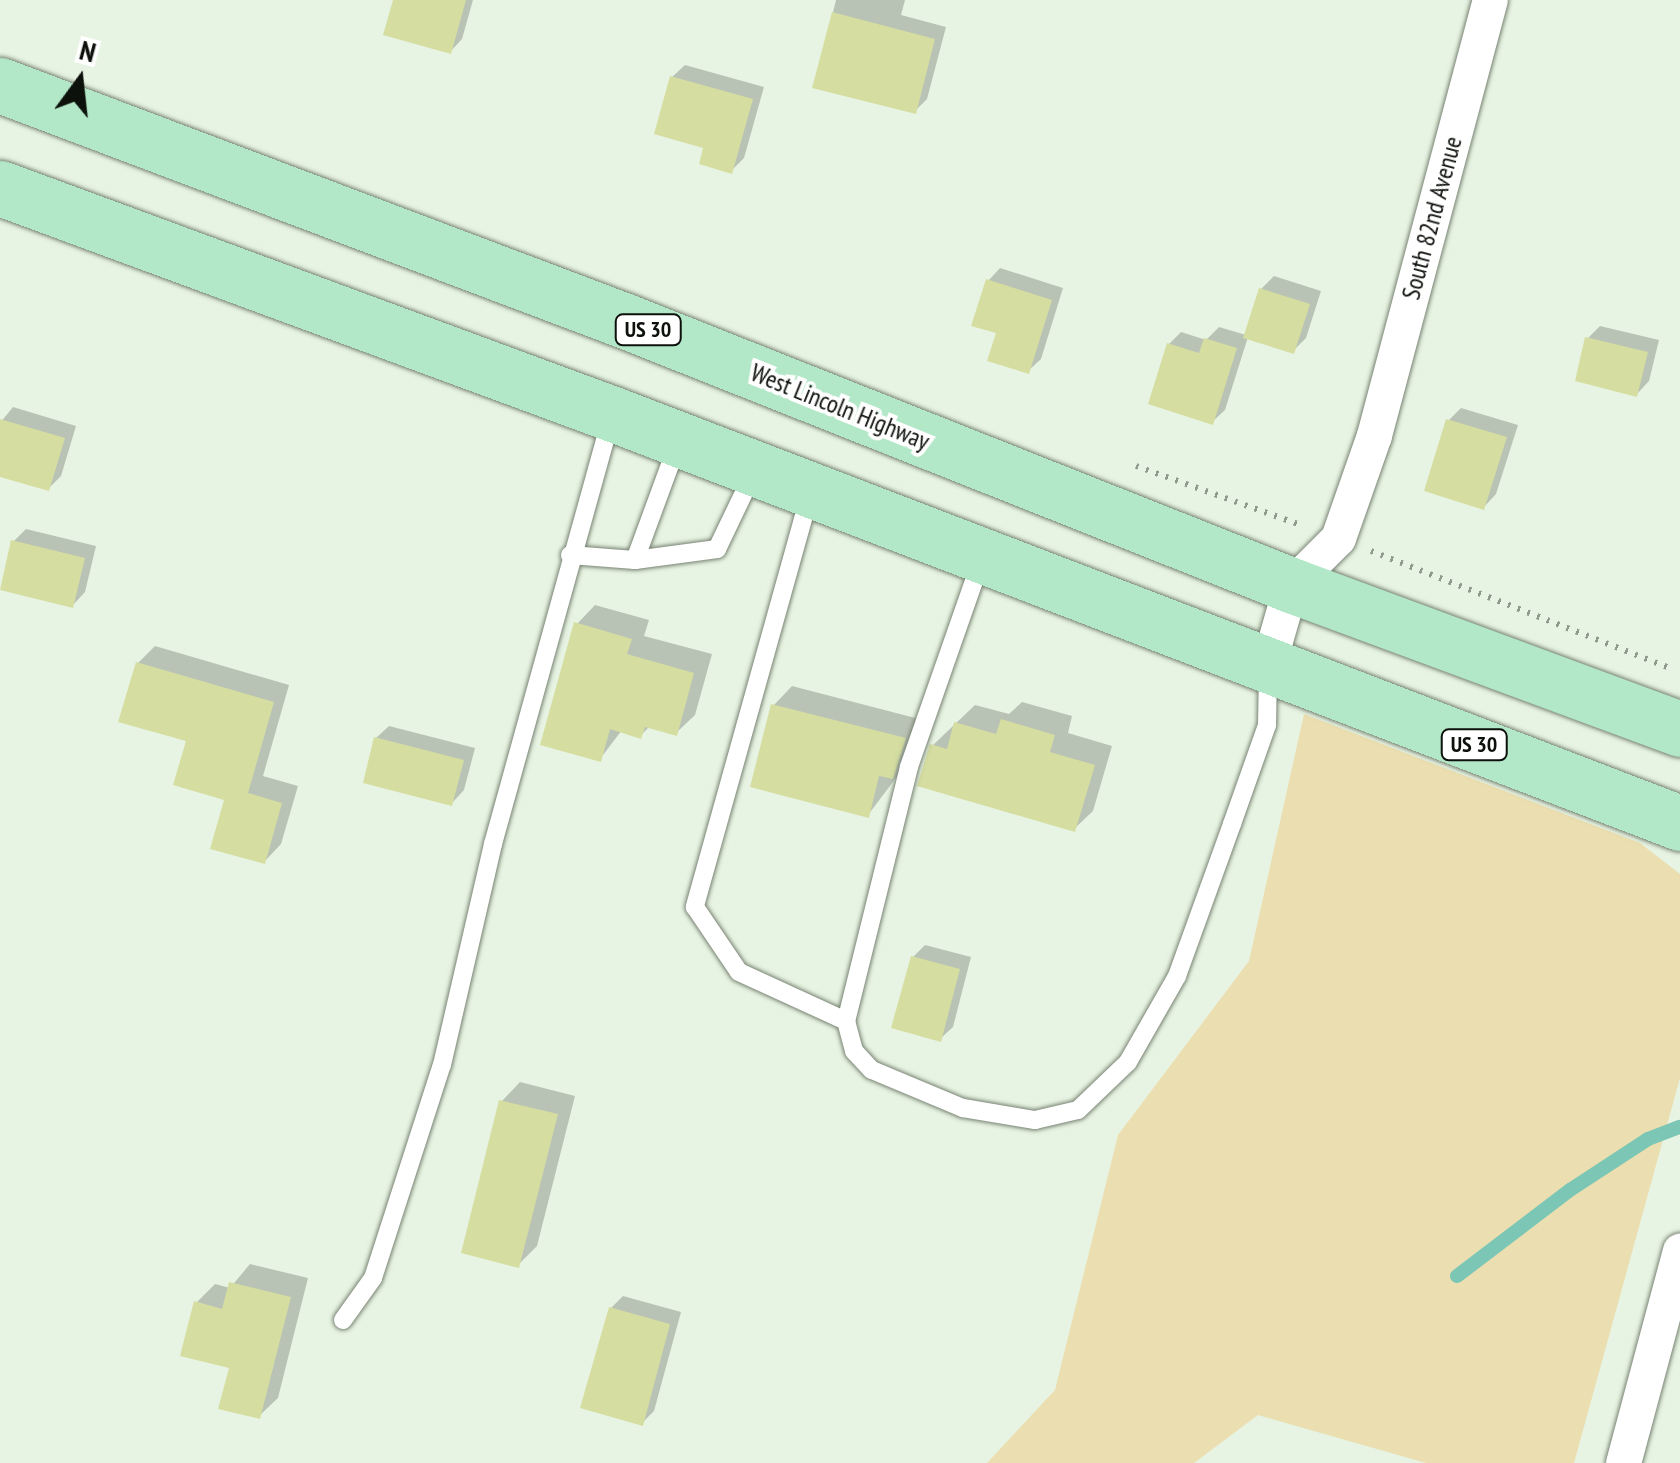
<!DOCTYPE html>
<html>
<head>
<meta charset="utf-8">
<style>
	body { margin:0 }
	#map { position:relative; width:1680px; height:1463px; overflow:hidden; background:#e8f4e3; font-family:"PT Sans Narrow",sans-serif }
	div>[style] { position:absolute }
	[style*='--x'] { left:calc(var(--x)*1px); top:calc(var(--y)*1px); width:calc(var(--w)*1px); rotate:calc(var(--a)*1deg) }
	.green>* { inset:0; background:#ebdeb0 }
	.shadow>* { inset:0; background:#0003 }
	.stream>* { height:14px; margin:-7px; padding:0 7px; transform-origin:7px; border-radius:7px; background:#7bc6b5 }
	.building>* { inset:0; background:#d5dda1 }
	.path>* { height:6px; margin-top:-3px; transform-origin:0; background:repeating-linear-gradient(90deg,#90998d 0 2.5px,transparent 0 10.5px) }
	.roads { filter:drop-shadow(0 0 2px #788373) drop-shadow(0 0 2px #788373) }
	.service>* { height:18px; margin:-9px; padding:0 9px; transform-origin:9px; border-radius:9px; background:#fff }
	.minor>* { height:35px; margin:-17.5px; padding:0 17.5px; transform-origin:17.5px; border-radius:17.5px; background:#fff }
	.primary>* { height:55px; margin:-27.5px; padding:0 27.5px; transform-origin:27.5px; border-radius:27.5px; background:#b2e7c7 }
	span { translate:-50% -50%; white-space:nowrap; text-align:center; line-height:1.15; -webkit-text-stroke:8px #fff; paint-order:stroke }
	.shield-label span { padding:2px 8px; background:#fff; border:2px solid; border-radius:8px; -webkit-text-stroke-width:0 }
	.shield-label { font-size:22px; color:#0d110b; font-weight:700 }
	.street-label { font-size:25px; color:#0d110b }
	.north { position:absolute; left:30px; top:30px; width:100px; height:100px; -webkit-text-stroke:8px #fff; paint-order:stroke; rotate:15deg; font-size:28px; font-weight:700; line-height:40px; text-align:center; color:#0d110b }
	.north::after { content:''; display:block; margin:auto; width:35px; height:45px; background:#0d110b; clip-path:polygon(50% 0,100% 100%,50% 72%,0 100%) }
</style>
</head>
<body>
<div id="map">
	<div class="green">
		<i style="clip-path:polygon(1304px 714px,1640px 843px,1680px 874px,1680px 1078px,1574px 1463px,1426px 1463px,1258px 1415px,1194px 1463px,987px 1463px,1055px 1390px,1118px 1135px,1249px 961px)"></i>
	</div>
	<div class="shadow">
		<i style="clip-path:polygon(395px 0,473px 0,462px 39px,450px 52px)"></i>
		<i style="clip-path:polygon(836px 0,905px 0,901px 15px,946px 27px,927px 99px,915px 111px,815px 86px)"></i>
		<i style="clip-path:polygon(685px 65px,764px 87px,744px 158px,731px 171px,706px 146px,672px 77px)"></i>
		<i style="clip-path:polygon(1000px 268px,1063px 288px,1041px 359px,1028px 371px,999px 332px,988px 281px)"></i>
		<i style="clip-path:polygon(1274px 276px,1321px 291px,1306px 338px,1293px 351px,1248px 337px,1225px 410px,1212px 422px,1169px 344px,1181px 332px,1206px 340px,1219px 327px,1246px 335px,1261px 289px)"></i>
		<i style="clip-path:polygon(1600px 326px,1659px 340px,1649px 381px,1637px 394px,1588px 338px)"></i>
		<i style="clip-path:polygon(13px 407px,76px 426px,61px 476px,48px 489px,0 474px,0 423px)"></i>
		<i style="clip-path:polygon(1461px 408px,1518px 425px,1496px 494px,1484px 507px,1449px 420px)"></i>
		<i style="clip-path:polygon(26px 529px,96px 546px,85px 592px,73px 605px,13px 542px)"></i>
		<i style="clip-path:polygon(595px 605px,649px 620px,644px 636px,712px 654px,695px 715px,676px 733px,650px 726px,640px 736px,622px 730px,600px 759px,577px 624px)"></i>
		<i style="clip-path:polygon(155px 646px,289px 685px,263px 776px,298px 786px,281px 844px,264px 862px,138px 663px)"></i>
		<i style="clip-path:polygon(792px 686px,923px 720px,911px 758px,868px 815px,774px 705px)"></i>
		<i style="clip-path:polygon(1022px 702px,1072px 716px,1068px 733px,1112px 746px,1093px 811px,1074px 829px,932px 746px,975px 705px,1009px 714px)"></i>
		<i style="clip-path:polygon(389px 726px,475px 748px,464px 790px,452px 803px,376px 738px)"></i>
		<i style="clip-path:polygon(925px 945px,971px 957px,953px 1027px,940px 1039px,913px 957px)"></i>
		<i style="clip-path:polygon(520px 1082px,575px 1096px,537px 1246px,518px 1265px,502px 1101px)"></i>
		<i style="clip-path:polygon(250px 1264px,308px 1278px,278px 1398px,259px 1416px,197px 1302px,215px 1284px,230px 1288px)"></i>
		<i style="clip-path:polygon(623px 1296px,681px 1312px,654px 1411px,642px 1423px,611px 1308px)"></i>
	</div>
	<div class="stream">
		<i style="--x:1457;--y:1276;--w:142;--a:-37.3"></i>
		<i style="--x:1570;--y:1190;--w:93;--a:-33.2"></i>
		<i style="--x:1648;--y:1139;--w:34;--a:-21"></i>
	</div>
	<div class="building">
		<i style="clip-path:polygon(393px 0,466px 0,451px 54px,383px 35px)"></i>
		<i style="clip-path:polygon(832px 12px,935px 39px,916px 114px,812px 88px)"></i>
		<i style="clip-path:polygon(670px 76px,753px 99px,732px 174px,699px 164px,703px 148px,654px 134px)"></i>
		<i style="clip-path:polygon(986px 279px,1052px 300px,1029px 374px,987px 361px,996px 333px,971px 326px)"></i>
		<i style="clip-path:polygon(1259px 288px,1310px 304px,1294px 354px,1243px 338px)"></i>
		<i style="clip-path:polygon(1585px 337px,1648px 352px,1637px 397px,1575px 381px)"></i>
		<i style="clip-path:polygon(1204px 338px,1237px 348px,1213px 425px,1148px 404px,1167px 343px,1199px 353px)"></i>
		<i style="clip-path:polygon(0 419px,65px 438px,49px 491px,0 477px)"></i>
		<i style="clip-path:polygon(1446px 419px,1507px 437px,1484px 510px,1424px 491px)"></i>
		<i style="clip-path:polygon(11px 540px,85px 558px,73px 608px,0 590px)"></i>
		<i style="clip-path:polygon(574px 622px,632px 639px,627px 654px,694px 673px,677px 736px,645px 727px,641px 739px,610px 729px,601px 762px,540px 745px)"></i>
		<i style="clip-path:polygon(136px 662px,274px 702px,248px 793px,282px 803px,265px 864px,210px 849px,224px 800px,173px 785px,186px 741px,118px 722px)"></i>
		<i style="clip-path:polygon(771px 704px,906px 738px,893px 779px,879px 776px,869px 818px,750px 787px)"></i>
		<i style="clip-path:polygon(1001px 719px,1055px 735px,1050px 752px,1095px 765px,1075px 832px,917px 786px,930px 744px,947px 749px,954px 722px,996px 734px)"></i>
		<i style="clip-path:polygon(374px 737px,464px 760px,452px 806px,363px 783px)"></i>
		<i style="clip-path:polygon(911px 956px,960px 969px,941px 1042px,891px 1028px)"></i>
		<i style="clip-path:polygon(499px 1100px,558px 1114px,519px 1268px,461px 1253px)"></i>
		<i style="clip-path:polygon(229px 1282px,291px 1297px,260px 1419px,218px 1409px,229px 1368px,180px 1356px,194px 1301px,222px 1309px)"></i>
		<i style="clip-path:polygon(609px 1307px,670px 1324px,643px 1426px,580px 1408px)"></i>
	</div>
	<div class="path">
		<i style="--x:1136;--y:466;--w:172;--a:19.7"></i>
		<i style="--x:1371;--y:551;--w:318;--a:21.4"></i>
	</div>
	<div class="roads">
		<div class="service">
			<i style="--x:810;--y:494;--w:429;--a:105.6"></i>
			<i style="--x:695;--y:907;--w:78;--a:55.9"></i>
			<i style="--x:739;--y:972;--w:118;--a:24.6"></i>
			<i style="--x:570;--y:555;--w:65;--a:4.4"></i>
			<i style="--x:635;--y:560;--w:83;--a:-7.6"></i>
			<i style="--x:717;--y:549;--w:81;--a:-64.4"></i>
			<i style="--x:635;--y:560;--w:125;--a:-69.8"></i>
			<i style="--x:981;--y:561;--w:218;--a:109.3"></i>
			<i style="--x:909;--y:767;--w:262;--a:103.9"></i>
			<i style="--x:846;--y:1021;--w:31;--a:75"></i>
			<i style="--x:854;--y:1051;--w:26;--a:47"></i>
			<i style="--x:872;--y:1070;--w:99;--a:22.7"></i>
			<i style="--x:963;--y:1108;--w:73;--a:9.5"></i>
			<i style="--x:1035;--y:1120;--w:44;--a:-13.1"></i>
			<i style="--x:1078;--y:1110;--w:69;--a:-43.8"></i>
			<i style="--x:1128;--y:1062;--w:99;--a:-60.3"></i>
			<i style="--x:1177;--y:976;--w:162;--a:-70.1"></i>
			<i style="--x:1232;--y:824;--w:105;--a:-70.5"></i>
			<i style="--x:1267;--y:725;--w:51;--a:-88.9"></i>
			<i style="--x:343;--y:1320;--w:52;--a:-54.5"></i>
			<i style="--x:373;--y:1278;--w:224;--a:-72.1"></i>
			<i style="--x:442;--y:1065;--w:227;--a:-77"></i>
			<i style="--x:493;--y:844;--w:441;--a:-74.5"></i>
		</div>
		<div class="minor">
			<i style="--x:1268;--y:665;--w:83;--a:-74"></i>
			<i style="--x:1291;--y:585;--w:66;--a:-45"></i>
			<i style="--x:1338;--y:538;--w:109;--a:-70.7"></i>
			<i style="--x:1374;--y:435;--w:450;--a:-75.1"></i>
			<i style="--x:1623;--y:1463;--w:220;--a:-75"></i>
		</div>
		<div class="primary">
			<i style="--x:0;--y:85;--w:666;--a:20.67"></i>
			<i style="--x:623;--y:320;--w:719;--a:21.64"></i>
			<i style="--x:1291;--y:585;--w:415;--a:20.3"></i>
			<i style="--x:0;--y:188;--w:653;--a:20.24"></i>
			<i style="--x:613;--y:414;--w:1143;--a:20.97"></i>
		</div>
	</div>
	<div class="shield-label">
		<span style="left:648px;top:330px">US 30</span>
		<span style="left:1474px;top:745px">US 30</span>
	</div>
	<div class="street-label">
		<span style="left:1432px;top:218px;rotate:-75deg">South 82nd Avenue</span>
		<span style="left:840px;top:407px;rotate:22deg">West Lincoln Highway</span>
	</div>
	<div class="north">N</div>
</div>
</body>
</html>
